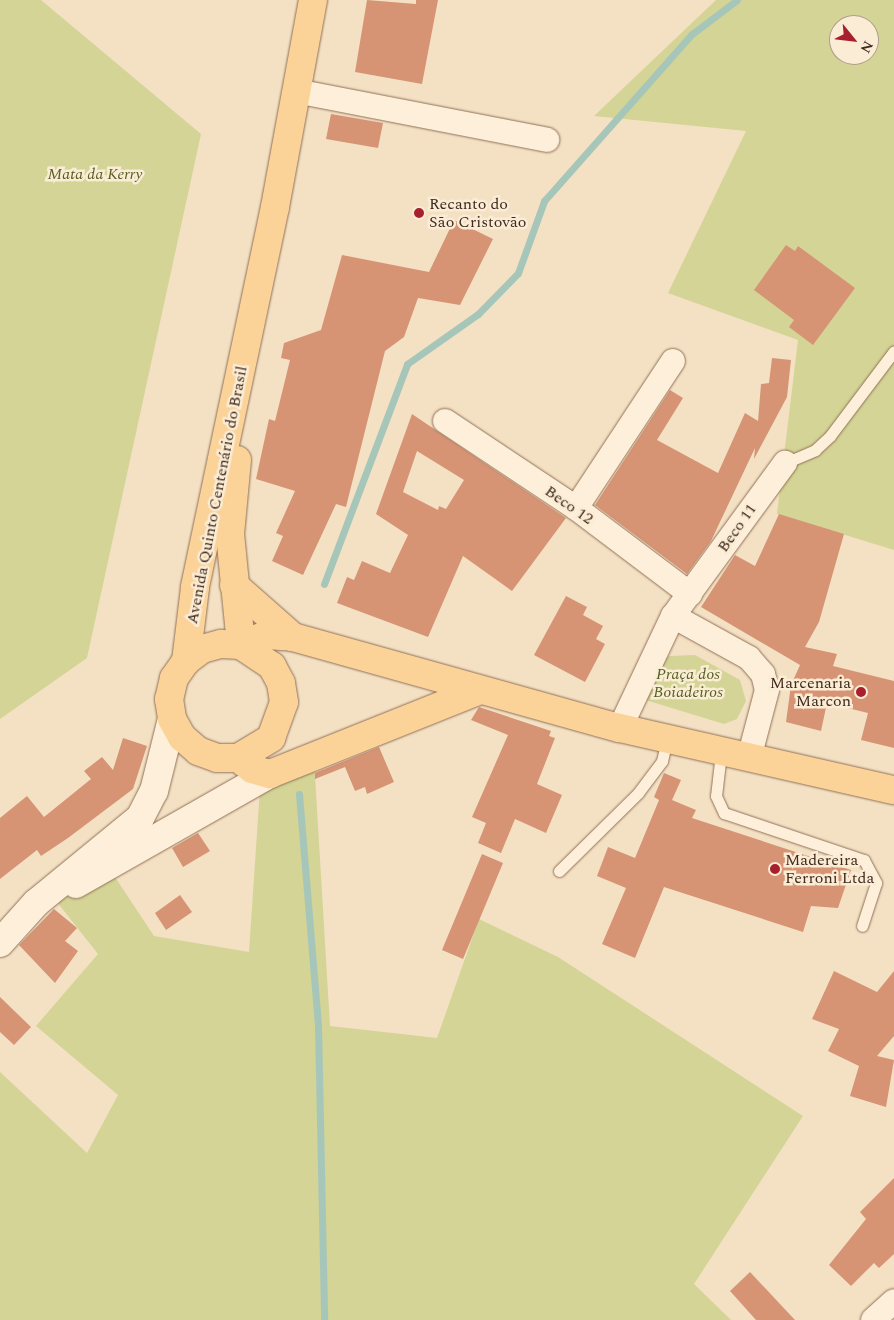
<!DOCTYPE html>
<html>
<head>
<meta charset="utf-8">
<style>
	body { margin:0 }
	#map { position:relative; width:894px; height:1320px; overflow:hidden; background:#f4e1c4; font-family:Spectral,serif }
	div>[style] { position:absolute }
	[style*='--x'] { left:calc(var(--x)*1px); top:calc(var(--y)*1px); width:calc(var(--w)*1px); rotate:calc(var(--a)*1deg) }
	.green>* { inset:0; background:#d3d496 }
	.stream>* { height:7px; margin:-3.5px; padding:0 3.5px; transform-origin:3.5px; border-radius:3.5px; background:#a6c6ba }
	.building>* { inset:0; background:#d69475 }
	.roads { filter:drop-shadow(0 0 1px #917157) drop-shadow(0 0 1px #917157) }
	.lane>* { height:11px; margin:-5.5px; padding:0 5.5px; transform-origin:5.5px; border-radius:5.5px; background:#fdefd9 }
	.street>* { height:24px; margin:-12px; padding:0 12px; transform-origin:12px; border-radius:12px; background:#fdefd9 }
	.secondary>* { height:28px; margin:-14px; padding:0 14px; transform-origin:14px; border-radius:14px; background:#fdefd9 }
	.primary>* { height:28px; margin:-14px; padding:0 14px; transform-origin:14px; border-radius:14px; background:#fbd298 }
	.dots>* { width:14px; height:14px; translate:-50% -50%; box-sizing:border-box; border:2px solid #faecd5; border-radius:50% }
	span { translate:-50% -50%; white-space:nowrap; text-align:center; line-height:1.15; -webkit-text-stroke:5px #faecd5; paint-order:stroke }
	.park-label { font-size:16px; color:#555f21; font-style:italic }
	.poi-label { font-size:16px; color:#402a1d }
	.left { translate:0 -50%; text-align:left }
	.right { translate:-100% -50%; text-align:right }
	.street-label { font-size:16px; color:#402a1d }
	.north { position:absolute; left:829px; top:15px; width:50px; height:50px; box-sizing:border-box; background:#faecd5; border:1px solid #b09e8b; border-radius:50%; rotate:119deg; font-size:14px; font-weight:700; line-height:20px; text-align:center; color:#402a1d }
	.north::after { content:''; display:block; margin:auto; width:18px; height:22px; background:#a81f2e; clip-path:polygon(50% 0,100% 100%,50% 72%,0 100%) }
</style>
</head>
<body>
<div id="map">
	<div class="green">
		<i style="clip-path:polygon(0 0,41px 0,201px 134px,87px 658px,0 719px)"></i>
		<i style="clip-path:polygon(evenodd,716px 0,894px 0,894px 550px,777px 514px,798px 340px,668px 293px,746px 131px,594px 116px,716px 0,839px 25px,869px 25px,869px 55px,839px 55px,839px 25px)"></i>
		<i style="clip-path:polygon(695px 655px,740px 680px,746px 701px,737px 719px,724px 724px,639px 698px,658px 664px,669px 656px)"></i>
		<i style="clip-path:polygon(314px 759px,330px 1026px,437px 1038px,479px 919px,558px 957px,803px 1116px,694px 1284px,731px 1320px,0 1320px,0 1072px,87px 1153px,118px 1095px,36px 1026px,98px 954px,57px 902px,113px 874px,154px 936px,249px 952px,260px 788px)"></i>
	</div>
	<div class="stream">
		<i style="--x:324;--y:584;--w:235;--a:-69.3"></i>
		<i style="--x:407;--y:364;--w:87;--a:-35.2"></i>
		<i style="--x:478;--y:314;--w:57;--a:-45.7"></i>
		<i style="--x:518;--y:273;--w:77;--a:-70.1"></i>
		<i style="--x:544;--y:201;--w:223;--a:-48.5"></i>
		<i style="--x:692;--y:34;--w:56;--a:-37.1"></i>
		<i style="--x:299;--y:794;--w:232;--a:85.3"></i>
		<i style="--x:318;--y:1025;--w:295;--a:88.8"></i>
	</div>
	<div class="building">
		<i style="clip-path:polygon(367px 0,416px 4px,416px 0,438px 0,422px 84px,355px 72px)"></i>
		<i style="clip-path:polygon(331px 114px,383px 123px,378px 148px,326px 139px)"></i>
		<i style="clip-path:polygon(454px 220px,493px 239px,460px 305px,418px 298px,404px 337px,385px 351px,346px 507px,336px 504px,303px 575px,272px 561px,283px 536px,276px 533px,295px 491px,256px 479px,269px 419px,275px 421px,290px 360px,281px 358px,284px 343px,321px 330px,342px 255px,429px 272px)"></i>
		<i style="clip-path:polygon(786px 245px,795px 251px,798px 246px,855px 288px,813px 345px,789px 327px,794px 320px,754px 290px)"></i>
		<i style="clip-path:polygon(772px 358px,791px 360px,787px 397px,754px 459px,755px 448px,711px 541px,687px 574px,595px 505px,670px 390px,683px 398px,657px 440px,718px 473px,745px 413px,758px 421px,761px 384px,769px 383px)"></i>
		<i style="clip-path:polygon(evenodd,412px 414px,566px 518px,512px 591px,463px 556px,428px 637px,337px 603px,347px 577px,354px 580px,362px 561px,390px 573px,408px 535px,376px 514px,412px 414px,417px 451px,464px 480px,446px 509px,439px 506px,438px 510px,403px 492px,417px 451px)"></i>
		<i style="clip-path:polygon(779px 514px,844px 534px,819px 622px,805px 647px,837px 654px,833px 666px,894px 681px,894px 748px,861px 740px,868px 713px,827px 703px,821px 731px,786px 722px,791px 685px,800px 665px,701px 607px,735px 555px,755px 566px)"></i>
		<i style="clip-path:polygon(566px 596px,587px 607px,583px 615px,603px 626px,596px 639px,605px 644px,585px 682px,534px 655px)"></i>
		<i style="clip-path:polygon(479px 707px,551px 731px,549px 736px,555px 738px,537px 784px,562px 795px,546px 833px,515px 819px,501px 853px,478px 843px,486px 823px,472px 817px,508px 735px,471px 720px)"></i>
		<i style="clip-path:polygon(123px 738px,147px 746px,133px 789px,68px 838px,41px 856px,37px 850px,0 879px,0 818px,27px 796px,44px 817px,91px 779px,84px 771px,102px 757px,113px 770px)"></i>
		<i style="clip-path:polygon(379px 747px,394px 782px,367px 794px,365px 787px,355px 791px,345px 767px,315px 779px,315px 773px)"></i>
		<i style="clip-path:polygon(664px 773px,681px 780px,672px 800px,696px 810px,692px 818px,851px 870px,838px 908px,811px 906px,803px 932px,664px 887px,635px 958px,602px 944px,626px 888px,597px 876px,608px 847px,635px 858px,659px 800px,654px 797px)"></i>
		<i style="clip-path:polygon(198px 833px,210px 851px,183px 867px,172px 848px)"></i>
		<i style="clip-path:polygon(482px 854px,503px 863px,463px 959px,442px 950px)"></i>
		<i style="clip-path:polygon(180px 895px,192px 912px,166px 930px,155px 913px)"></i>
		<i style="clip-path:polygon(54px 909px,77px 928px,65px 941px,78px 951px,55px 983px,19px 945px)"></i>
		<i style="clip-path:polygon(834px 971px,877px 992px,894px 971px,894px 1036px,877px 1056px,894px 1060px,886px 1107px,850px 1096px,859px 1066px,828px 1051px,839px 1029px,812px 1019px)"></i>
		<i style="clip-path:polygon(0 997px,31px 1027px,14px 1045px,0 1032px)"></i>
		<i style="clip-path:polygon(894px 1178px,894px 1254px,879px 1268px,874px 1263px,851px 1286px,829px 1265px,866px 1219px,860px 1212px)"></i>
		<i style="clip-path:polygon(750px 1272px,795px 1320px,756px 1320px,730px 1291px)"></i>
	</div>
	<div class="roads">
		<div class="lane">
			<i style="--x:785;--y:463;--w:33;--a:-23"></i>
			<i style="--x:815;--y:450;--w:21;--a:-43"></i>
			<i style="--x:830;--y:436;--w:106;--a:-53"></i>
			<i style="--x:721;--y:753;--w:43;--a:96.6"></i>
			<i style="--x:716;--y:796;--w:19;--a:65"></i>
			<i style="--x:724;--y:813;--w:148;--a:18.6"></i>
			<i style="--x:864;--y:860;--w:26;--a:62"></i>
			<i style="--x:876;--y:883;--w:45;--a:108"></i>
			<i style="--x:559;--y:871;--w:111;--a:-44.6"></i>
			<i style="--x:638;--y:793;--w:40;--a:-53"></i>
			<i style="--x:662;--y:761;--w:23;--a:-77"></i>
		</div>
		<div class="street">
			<i style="--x:296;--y:91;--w:256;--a:11"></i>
			<i style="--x:445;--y:421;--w:157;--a:33.6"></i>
			<i style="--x:576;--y:508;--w:143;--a:37"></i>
			<i style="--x:576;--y:508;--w:176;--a:-56.6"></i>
			<i style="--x:673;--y:616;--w:87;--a:28.9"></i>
			<i style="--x:749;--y:658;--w:21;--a:49"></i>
			<i style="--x:763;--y:674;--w:16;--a:76"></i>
			<i style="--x:767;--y:690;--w:70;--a:104.8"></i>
			<i style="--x:620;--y:728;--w:124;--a:-64.7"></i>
			<i style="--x:673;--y:616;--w:190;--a:-53.8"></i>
			<i style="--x:873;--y:1320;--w:28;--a:-42"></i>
		</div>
		<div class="secondary">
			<i style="--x:76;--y:884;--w:223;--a:-29.6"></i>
			<i style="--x:0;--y:943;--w:54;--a:-48"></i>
			<i style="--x:36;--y:903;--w:134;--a:-39.3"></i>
			<i style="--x:140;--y:818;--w:30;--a:-63"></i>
			<i style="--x:154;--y:791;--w:74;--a:-76"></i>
		</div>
		<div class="primary">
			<i style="--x:313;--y:0;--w:210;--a:100.4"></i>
			<i style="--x:275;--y:207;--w:389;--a:101.9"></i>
			<i style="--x:195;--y:588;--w:74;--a:97"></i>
			<i style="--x:186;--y:661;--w:21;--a:125"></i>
			<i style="--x:174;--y:678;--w:22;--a:103"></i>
			<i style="--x:169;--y:699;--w:20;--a:81"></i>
			<i style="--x:172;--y:719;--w:21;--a:61"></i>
			<i style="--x:182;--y:737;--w:21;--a:41"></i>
			<i style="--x:198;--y:751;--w:20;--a:20"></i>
			<i style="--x:217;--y:758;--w:21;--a:0"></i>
			<i style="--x:238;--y:758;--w:18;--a:38"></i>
			<i style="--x:252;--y:769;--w:19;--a:16"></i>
			<i style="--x:270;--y:774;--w:223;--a:-21.8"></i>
			<i style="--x:237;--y:460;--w:74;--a:95.4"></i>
			<i style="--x:230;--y:534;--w:112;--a:84.3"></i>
			<i style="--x:234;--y:585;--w:79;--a:41.4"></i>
			<i style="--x:186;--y:661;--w:20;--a:-37"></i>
			<i style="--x:202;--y:649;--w:20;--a:-15"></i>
			<i style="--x:221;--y:644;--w:20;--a:3"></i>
			<i style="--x:241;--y:645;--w:27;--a:-22"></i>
			<i style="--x:266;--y:635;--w:27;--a:4"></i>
			<i style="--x:293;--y:637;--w:339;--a:15.6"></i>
			<i style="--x:620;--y:728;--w:281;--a:12.8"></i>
			<i style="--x:238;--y:758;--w:39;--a:-31"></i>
			<i style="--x:271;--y:738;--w:38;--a:-70"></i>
			<i style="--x:284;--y:702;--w:19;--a:-99"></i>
			<i style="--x:281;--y:683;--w:19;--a:-118"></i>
			<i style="--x:272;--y:666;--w:37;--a:-146"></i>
		</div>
	</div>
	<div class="dots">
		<i style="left:419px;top:213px;background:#a81f2e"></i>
		<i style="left:861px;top:692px;background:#a81f2e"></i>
		<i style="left:775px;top:869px;background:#a81f2e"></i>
	</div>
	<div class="park-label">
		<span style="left:95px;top:174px">Mata da Kerry</span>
		<span style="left:688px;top:683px">Praça dos<br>Boiadeiros</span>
	</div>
	<div class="poi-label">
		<span class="left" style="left:429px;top:213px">Recanto do<br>São Cristovão</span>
		<span class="right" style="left:851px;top:692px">Marcenaria<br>Marcon</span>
		<span class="left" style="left:785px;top:869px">Madereira<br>Ferroni Ltda</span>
	</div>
	<div class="street-label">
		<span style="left:217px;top:495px;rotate:-79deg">Avenida Quinto Centenário do Brasil</span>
		<span style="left:569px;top:505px;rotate:35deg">Beco 12</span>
		<span style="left:737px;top:528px;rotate:-55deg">Beco 11</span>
	</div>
	<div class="north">N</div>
</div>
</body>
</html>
